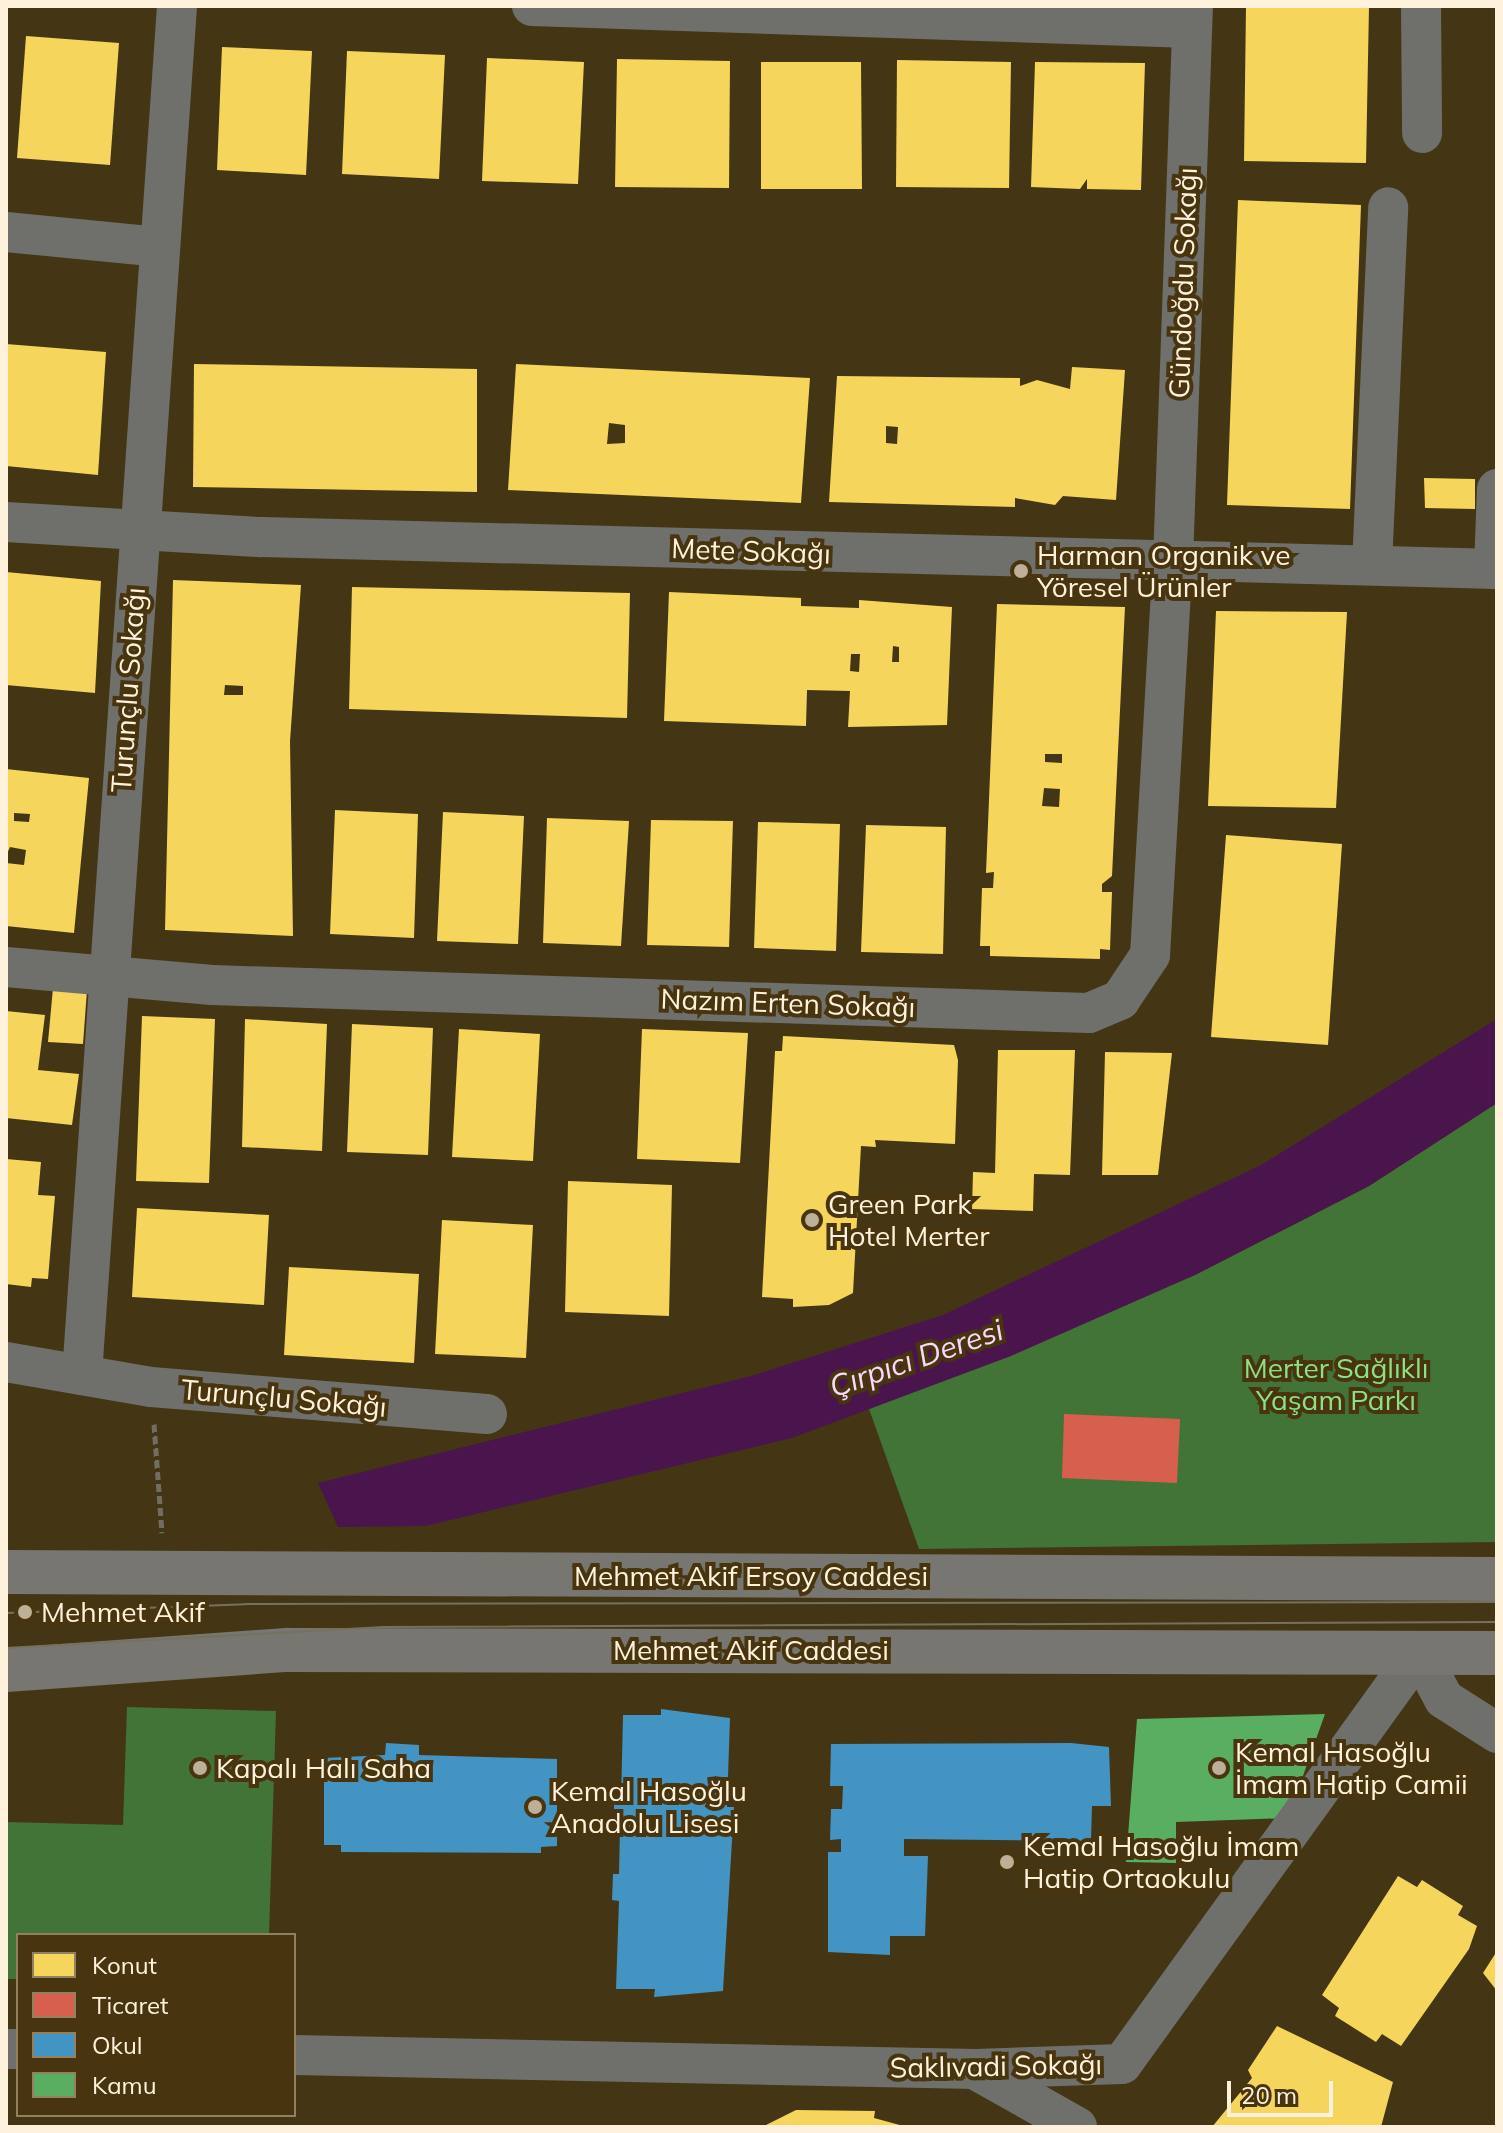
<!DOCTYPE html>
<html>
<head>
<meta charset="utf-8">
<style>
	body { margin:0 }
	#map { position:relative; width:1503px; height:2133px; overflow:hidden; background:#443614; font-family:Mulish,sans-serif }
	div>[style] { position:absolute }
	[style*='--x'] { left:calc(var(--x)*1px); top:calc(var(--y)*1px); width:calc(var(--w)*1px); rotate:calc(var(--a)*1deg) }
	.green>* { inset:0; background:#427437 }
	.water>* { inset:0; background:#4a154d }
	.homes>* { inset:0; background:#f6d55c }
	.shops>* { inset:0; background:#d6604d }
	.schools>* { inset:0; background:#4393c3 }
	.public>* { inset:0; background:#5aae61 }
	.path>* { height:5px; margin-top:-2.5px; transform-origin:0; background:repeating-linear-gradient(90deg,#716d63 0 8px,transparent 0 12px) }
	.minor>* { height:40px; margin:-20px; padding:0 20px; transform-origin:20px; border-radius:20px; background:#6f6f6c }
	.major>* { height:44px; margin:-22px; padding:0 22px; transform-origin:22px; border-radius:22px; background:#777671 }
	.tram>* { height:2px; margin:-1px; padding:0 1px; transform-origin:1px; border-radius:1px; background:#767060 }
	.dots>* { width:22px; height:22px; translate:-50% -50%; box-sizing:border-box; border:4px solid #48350f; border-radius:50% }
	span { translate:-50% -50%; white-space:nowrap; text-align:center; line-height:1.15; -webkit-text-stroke:8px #48350f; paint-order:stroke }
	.street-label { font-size:28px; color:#fef2dd }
	.poi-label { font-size:28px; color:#fef2dd }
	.left { translate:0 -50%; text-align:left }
	.park-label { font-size:28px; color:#8ce184 }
	.water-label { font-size:30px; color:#f8d8fc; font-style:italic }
	.frame { position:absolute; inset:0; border:8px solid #fef2dd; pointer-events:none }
	.legend { position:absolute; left:16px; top:1933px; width:280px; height:184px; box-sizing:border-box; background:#48350f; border:2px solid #918161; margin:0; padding:10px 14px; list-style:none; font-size:24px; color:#fef2dd }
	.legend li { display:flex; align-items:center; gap:16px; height:40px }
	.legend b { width:40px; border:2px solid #918161 }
	.scale { position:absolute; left:1227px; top:2081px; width:106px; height:36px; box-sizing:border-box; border:4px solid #fef2dd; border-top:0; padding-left:10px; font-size:24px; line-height:28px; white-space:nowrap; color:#fef2dd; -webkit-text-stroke:6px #48350f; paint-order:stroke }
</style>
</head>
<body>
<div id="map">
	<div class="green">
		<i style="clip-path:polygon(1497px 1103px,1497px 1542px,919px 1549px,869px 1409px,1195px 1275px,1369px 1186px)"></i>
		<i style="clip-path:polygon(127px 1707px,276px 1711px,269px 1935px,18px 1935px,18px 1979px,6px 1979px,6px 1822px,123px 1825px)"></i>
	</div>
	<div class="water">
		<i style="clip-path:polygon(1497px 1019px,1497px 1103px,1369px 1186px,1195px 1275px,1011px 1356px,792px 1438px,426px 1526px,338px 1527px,318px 1483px,751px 1376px,943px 1315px,1261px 1165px)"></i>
	</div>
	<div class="homes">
		<i style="clip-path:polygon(1246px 6px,1369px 6px,1366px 163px,1244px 161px)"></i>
		<i style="clip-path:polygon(26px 36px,119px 43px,110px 165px,17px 158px)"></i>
		<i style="clip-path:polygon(222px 47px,312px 51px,306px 175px,217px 170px)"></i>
		<i style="clip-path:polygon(347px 51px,445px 55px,439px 179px,342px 174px)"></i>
		<i style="clip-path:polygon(487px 58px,584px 62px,578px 184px,482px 181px)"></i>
		<i style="clip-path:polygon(617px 59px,730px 61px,729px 188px,615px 187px)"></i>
		<i style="clip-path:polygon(897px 60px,1011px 62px,1009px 188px,896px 187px)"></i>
		<i style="clip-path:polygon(761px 62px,861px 62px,862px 189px,761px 189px)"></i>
		<i style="clip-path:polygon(1035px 62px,1145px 63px,1141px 190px,1087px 189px,1087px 179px,1080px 189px,1031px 187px)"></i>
		<i style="clip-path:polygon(1238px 200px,1361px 205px,1350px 509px,1227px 505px)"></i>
		<i style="clip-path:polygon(6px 344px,106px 352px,98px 475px,6px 466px)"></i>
		<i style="clip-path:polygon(194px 364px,477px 369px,477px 492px,193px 487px)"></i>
		<i style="clip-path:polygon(evenodd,516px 364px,810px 378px,801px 503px,508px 490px,516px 364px,609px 423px,625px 425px,625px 443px,607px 444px,609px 423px)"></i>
		<i style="clip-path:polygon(evenodd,1072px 367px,1125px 370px,1116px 500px,1063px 496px,1055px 505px,1015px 498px,1015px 507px,829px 502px,837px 376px,1020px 378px,1020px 386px,1037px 380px,1070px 389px,1072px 367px,886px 426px,898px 427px,897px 444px,886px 443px,886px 426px)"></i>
		<i style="clip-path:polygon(1424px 478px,1475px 479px,1475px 509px,1425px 508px)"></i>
		<i style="clip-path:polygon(6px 572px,101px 581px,95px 693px,6px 685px)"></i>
		<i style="clip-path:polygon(evenodd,173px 580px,301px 585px,290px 741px,293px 936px,165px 930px,173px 580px,225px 685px,243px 686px,243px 695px,224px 695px,225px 685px)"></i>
		<i style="clip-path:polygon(352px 587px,630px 593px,627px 718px,349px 709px)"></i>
		<i style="clip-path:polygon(evenodd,669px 592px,801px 598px,801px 606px,859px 608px,859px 600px,952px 607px,947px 725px,848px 727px,850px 691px,807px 690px,806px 726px,664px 721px,669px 592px,893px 646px,899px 647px,899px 662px,892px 662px,893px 646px,669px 592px,851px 654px,860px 654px,859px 672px,850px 671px,851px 654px)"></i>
		<i style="clip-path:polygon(evenodd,997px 604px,1125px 607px,1112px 876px,1102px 884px,1102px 892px,1112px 892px,1110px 950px,1100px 949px,1100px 959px,990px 956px,990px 946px,980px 946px,982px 888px,993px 888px,994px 872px,986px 873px,997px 604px,1045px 754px,1062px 754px,1062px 763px,1045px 762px,1045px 754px,997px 604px,1044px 788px,1060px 789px,1059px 807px,1042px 806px,1044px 788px)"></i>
		<i style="clip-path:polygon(1216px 611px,1347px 612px,1336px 808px,1208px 806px)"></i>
		<i style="clip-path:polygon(evenodd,6px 769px,89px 778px,74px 933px,6px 926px,6px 863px,24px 865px,26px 850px,10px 847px,6px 856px,6px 769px,14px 813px,30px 814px,29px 822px,14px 821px,14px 813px)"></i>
		<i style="clip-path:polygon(335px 810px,418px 814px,414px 938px,330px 934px)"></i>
		<i style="clip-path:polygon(443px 812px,524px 816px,518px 944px,437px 941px)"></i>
		<i style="clip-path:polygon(547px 818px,629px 821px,621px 946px,543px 943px)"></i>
		<i style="clip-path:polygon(651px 820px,733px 821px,729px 947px,647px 945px)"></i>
		<i style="clip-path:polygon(758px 822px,840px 824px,836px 951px,754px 948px)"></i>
		<i style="clip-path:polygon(866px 825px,946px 827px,943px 954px,861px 952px)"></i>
		<i style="clip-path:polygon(1226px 835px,1342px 844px,1328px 1045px,1211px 1037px)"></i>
		<i style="clip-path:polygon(53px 988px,87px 990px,83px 1044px,48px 1042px)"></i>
		<i style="clip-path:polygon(6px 1011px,45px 1015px,38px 1070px,79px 1074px,72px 1125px,6px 1118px)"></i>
		<i style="clip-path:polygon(142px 1016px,215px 1019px,209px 1183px,136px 1181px)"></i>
		<i style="clip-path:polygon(245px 1019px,327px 1024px,322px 1151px,242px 1147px)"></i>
		<i style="clip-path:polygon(352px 1024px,433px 1028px,428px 1155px,347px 1152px)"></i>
		<i style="clip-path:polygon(459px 1029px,540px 1034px,533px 1161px,452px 1157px)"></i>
		<i style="clip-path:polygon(642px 1029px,748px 1033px,740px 1163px,637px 1159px)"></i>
		<i style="clip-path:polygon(783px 1036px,954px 1045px,958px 1060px,955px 1144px,875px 1140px,876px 1147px,861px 1146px,853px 1293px,829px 1305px,793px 1307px,793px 1299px,762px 1297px,775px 1051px,782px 1051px)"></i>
		<i style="clip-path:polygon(998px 1050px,1075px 1050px,1070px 1175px,1034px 1174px,1033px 1211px,972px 1209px,973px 1172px,995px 1173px)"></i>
		<i style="clip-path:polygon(1105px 1052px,1172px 1053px,1158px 1175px,1102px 1175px)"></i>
		<i style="clip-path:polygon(6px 1159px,41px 1162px,38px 1195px,55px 1196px,48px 1279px,32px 1278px,31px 1287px,6px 1284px)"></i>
		<i style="clip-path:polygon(568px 1181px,672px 1185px,669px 1316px,565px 1312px)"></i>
		<i style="clip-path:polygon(137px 1208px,269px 1215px,264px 1305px,132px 1297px)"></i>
		<i style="clip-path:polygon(442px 1220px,533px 1225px,526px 1358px,435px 1354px)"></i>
		<i style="clip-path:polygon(289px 1267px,419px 1274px,414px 1363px,284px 1355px)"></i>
		<i style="clip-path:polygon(1398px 1876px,1417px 1887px,1422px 1880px,1463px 1906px,1458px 1915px,1477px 1926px,1469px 1949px,1401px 2046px,1382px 2034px,1376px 2042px,1335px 2016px,1339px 2008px,1322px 1995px)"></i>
		<i style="clip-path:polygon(1497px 1951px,1497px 1991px,1483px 1973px)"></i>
		<i style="clip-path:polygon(1277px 2026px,1393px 2082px,1381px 2127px,1212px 2127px,1252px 2078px,1248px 2070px)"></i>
		<i style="clip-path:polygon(796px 2110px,875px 2111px,874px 2118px,907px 2127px,762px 2127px)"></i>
	</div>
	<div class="shops">
		<i style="clip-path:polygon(1064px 1414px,1180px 1419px,1177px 1483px,1062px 1478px)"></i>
	</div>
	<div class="schools">
		<i style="clip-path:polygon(661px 1709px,730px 1718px,727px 1807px,734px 1807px,723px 1991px,654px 1997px,655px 1989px,616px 1989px,619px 1901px,612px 1900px,613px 1874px,619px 1874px,620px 1827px,614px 1828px,614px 1803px,621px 1803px,623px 1715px,661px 1715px)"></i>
		<i style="clip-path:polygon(386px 1743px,419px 1745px,419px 1755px,557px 1759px,557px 1846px,541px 1847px,541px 1853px,341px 1852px,341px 1845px,324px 1845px,324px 1758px,385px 1755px)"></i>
		<i style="clip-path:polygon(1071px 1743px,1109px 1747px,1111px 1806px,1092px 1806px,1091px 1841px,904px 1839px,904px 1856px,928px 1856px,925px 1936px,890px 1936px,890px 1955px,828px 1952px,828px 1852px,841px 1852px,841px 1839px,830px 1840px,831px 1809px,842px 1809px,843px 1786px,830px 1786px,831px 1744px)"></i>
	</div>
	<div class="public">
		<i style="clip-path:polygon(1325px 1714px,1288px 1818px,1176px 1822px,1176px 1863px,1126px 1862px,1137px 1719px)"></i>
	</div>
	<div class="path">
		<i style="--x:154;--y:1424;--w:109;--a:85.8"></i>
	</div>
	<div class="minor">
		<i style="--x:532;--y:6;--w:660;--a:1.91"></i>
		<i style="--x:1421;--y:6;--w:127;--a:89.5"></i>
		<i style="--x:6;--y:232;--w:153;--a:5.6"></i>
		<i style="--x:6;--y:522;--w:256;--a:3.4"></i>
		<i style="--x:262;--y:537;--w:1235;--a:1.48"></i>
		<i style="--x:1372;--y:565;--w:358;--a:-87.4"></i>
		<i style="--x:1494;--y:569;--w:80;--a:-87.9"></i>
		<i style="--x:6;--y:967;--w:207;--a:5"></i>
		<i style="--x:212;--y:985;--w:877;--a:1.83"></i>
		<i style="--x:1089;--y:1013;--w:34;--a:-23"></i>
		<i style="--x:1120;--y:1000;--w:54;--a:-56.3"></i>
		<i style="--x:1150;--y:955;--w:395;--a:-86.7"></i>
		<i style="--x:1173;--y:561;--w:555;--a:-87.94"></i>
		<i style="--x:6;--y:1362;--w:147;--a:9.8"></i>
		<i style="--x:151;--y:1387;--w:337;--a:4.6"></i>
		<i style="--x:82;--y:1375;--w:1372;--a:-86.03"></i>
		<i style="--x:6;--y:2049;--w:12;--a:0"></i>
		<i style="--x:294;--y:2055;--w:682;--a:1.18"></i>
		<i style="--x:976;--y:2069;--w:146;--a:-2"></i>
		<i style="--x:1122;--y:2064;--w:508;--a:-54.21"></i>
		<i style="--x:1419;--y:1652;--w:53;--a:62"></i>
		<i style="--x:1444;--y:1699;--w:63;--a:32.7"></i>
		<i style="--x:976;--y:2070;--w:116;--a:29.4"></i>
	</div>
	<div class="major">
		<i style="--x:6;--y:1572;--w:1491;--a:0.27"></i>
		<i style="--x:6;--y:1670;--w:282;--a:-4.1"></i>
		<i style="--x:287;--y:1650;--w:1210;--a:0.14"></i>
	</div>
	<div class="tram">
		<i style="--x:6;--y:1613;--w:240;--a:-2.1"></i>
		<i style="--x:246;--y:1604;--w:1251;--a:-0.09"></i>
		<i style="--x:6;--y:1648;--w:378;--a:-3.2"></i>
		<i style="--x:383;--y:1627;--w:1114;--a:-0.26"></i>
	</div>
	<div class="dots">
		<i style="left:1021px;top:571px;background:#bdb097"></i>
		<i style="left:812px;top:1220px;background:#bdb097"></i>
		<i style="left:25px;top:1612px;background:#bdb097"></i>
		<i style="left:200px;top:1768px;background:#bdb097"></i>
		<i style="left:1219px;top:1768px;background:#bdb097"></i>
		<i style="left:535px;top:1807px;background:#bdb097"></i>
		<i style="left:1007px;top:1862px;background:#bdb097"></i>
	</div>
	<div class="street-label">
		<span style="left:1183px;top:283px;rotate:-88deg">Gündoğdu Sokağı</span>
		<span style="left:751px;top:551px;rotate:2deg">Mete Sokağı</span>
		<span style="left:128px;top:690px;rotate:-86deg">Turunçlu Sokağı</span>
		<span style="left:788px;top:1003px;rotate:2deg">Nazım Erten Sokağı</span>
		<span style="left:284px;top:1398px;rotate:5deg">Turunçlu Sokağı</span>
		<span style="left:751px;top:1576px">Mehmet Akif Ersoy Caddesi</span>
		<span style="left:751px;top:1650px">Mehmet Akif Caddesi</span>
		<span style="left:996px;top:2066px;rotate:-1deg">Saklıvadi Sokağı</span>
	</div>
	<div class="poi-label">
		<span class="left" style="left:1037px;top:571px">Harman Organik ve<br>Yöresel Ürünler</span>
		<span class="left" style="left:828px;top:1220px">Green Park<br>Hotel Merter</span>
		<span class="left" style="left:41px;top:1612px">Mehmet Akif</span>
		<span class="left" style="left:1235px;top:1768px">Kemal Hasoğlu<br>İmam Hatip Camii</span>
		<span class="left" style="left:216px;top:1768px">Kapalı Halı Saha</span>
		<span class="left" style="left:551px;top:1807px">Kemal Hasoğlu<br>Anadolu Lisesi</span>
		<span class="left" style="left:1023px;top:1862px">Kemal Hasoğlu İmam<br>Hatip Ortaokulu</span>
	</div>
	<div class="park-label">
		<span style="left:1336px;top:1384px">Merter Sağlıklı<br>Yaşam Parkı</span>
	</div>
	<div class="water-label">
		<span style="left:916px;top:1358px;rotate:-19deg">Çırpıcı Deresi</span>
	</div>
	<div class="frame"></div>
	<ul class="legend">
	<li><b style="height:22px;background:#f6d55c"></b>Konut</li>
	<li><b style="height:22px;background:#d6604d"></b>Ticaret</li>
	<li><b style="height:22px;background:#4393c3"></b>Okul</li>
	<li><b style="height:22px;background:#5aae61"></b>Kamu</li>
	</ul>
	<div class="scale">20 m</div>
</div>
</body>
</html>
